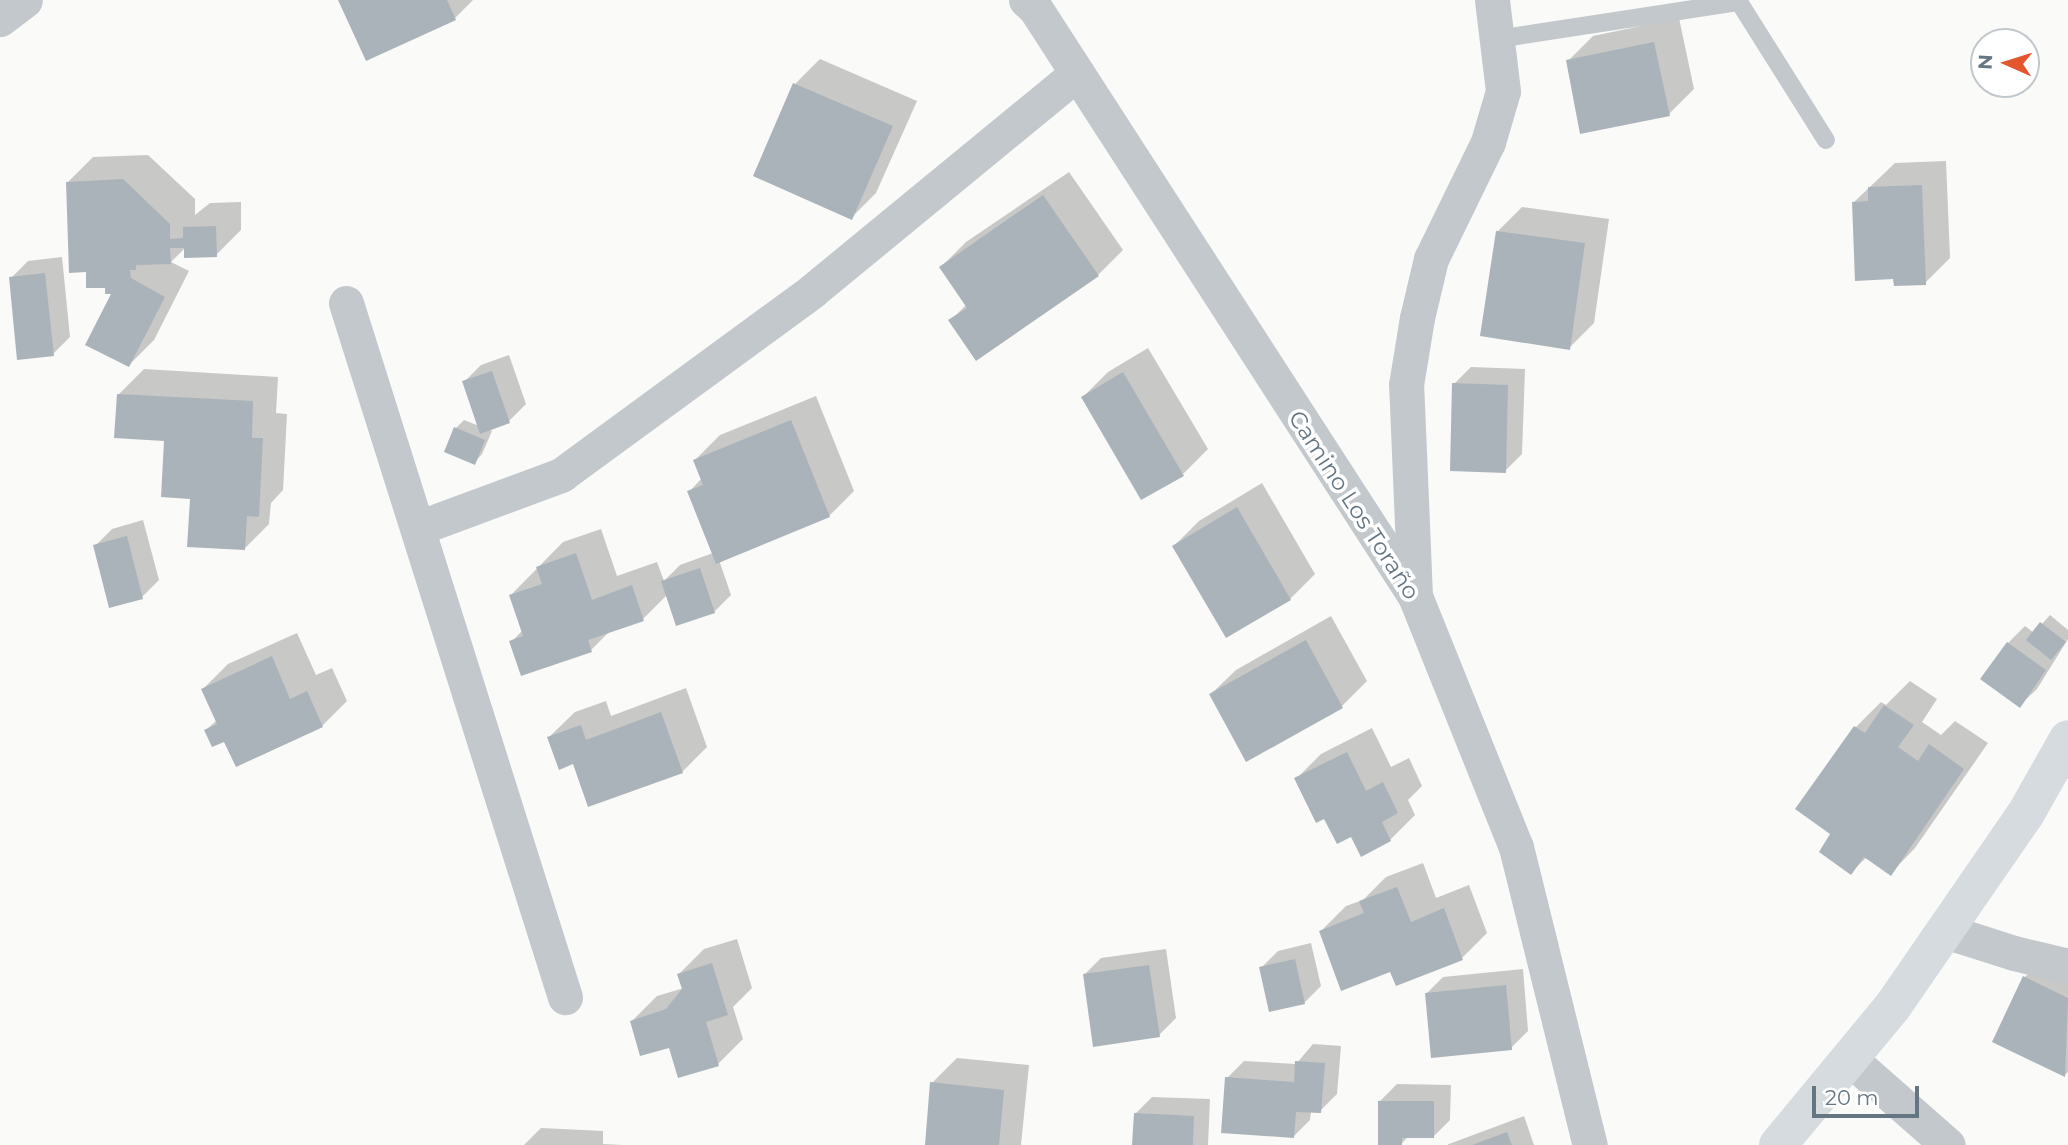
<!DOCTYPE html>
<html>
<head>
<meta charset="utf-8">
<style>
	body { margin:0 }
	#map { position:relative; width:2068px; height:1145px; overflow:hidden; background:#fafaf8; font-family:Montserrat,sans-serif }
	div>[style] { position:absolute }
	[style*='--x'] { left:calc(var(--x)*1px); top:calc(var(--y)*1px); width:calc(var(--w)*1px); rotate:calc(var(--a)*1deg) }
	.shadow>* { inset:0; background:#0003 }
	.building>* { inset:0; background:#aab3b9 }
	.lane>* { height:18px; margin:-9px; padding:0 9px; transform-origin:9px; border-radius:9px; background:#c3c8cc }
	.street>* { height:35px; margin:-17.5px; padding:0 17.5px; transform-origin:17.5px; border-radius:17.5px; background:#c3c8cc }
	.secondary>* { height:38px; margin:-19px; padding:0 19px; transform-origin:19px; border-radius:19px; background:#d6dbdf }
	span { translate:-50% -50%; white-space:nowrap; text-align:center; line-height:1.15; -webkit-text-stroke:7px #fff; paint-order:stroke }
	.street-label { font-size:23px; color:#657683 }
	.north { position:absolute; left:1970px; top:28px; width:70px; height:70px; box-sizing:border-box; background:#fff; border:2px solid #c1c8cd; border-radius:50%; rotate:273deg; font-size:19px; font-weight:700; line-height:28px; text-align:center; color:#657683 }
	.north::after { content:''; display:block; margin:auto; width:24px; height:32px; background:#e4572e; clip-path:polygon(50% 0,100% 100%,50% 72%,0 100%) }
	.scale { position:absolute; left:1812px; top:1086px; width:107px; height:32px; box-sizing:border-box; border:4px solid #657683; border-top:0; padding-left:9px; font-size:21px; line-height:24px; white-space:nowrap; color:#657683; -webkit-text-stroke:5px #fff; paint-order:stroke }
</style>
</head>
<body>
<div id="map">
	<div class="shadow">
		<i style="clip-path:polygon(340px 0,473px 0,455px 18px)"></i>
		<i style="clip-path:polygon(1679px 18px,1694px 89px,1669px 114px,1568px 61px,1593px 36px)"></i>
		<i style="clip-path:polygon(820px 59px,917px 101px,876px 193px,851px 218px,755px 175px,795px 84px)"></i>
		<i style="clip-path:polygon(148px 155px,195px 199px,195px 215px,210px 203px,241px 202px,241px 230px,216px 255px,186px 247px,171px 262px,189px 271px,154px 340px,129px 365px,114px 292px,106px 286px,68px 182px,93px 157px)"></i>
		<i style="clip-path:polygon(1946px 161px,1950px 258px,1925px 283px,1895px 277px,1853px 203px,1895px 163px)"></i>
		<i style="clip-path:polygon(1069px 172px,1123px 250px,1098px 275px,950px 321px,967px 304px,941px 267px,966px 242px)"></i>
		<i style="clip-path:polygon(1522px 207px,1609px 219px,1594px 323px,1569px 348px,1497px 232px)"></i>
		<i style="clip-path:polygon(62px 257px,70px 337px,53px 354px,11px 278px,28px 261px)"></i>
		<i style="clip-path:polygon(1148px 348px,1208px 449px,1183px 474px,1083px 397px,1108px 372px)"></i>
		<i style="clip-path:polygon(509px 355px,526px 404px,509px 421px,487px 429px,492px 431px,482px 454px,474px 463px,456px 428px,464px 420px,479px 426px,464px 382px,481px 365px)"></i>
		<i style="clip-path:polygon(1471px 367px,1525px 369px,1522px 454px,1505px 471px,1454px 384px)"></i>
		<i style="clip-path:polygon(144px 369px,278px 377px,276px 413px,287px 414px,283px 490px,271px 503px,269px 524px,244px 549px,192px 498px,166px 439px,119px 394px)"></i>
		<i style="clip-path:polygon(816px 396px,854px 491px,829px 516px,719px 560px,731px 595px,714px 612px,667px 595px,643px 619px,611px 630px,591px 650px,511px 642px,523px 630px,511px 595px,563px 542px,601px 529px,617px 576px,657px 562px,664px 581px,680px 565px,713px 553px,689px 492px,702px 478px,695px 460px,720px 435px)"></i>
		<i style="clip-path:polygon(1262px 483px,1315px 574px,1290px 599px,1174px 546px,1199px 521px)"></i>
		<i style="clip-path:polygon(143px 520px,159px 580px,142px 597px,95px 546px,112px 529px)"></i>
		<i style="clip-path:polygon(2050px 615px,2068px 630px,2068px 639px,2037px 689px,2020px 705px,2008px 643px,2025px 626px,2034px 633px)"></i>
		<i style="clip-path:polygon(1331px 616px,1367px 681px,1342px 706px,1247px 760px,1211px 694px,1236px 670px)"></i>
		<i style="clip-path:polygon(297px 633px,316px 675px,332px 668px,347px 701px,322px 726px,225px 739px,206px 730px,217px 720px,203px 689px,228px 664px)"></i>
		<i style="clip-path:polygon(1910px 681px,1937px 699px,1922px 722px,1941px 735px,1955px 721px,1988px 743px,1915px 848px,1891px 873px,1867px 857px,1851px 872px,1832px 834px,1797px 809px,1856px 727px,1881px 702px,1886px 705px)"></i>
		<i style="clip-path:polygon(686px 688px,707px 747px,682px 772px,574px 762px,549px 737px,575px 712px,606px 701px,611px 716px)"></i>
		<i style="clip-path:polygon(1372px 728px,1391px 767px,1409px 758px,1422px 786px,1408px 800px,1415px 815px,1390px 840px,1352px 835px,1325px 817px,1296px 779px,1321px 754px)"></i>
		<i style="clip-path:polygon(1423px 863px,1436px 898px,1469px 885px,1487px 933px,1462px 958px,1397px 984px,1391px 969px,1321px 931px,1346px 906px,1363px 900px,1386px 877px)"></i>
		<i style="clip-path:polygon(737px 939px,752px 988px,733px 1007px,743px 1039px,718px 1064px,670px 1045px,632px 1021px,657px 996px,684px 988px,679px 974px,704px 949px)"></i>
		<i style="clip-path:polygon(1311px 943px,1321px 986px,1304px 1003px,1261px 968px,1278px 951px)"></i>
		<i style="clip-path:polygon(1166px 949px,1176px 1018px,1159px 1035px,1084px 975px,1101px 958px)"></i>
		<i style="clip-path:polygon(2049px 952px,2068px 961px,2068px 1072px,2065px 1075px,2025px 977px)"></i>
		<i style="clip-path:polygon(1523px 969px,1528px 1031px,1511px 1048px,1426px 994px,1443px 977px)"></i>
		<i style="clip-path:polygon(1313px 1044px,1341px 1046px,1337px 1094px,1320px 1111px,1311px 1111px,1310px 1120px,1293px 1137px,1227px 1078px,1244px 1061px,1296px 1064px)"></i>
		<i style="clip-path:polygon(957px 1058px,1029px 1065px,1021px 1145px,926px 1145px,932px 1083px)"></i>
		<i style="clip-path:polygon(1397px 1084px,1451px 1085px,1450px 1120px,1433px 1137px,1408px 1137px,1401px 1144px,1380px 1101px)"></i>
		<i style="clip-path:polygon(1152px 1097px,1210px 1099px,1208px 1145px,1134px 1145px,1135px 1114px)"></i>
		<i style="clip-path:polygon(1524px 1116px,1534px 1145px,1447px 1145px,1449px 1144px)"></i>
		<i style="clip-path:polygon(541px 1128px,603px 1131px,603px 1144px,623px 1145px,524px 1145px)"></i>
	</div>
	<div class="building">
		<i style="clip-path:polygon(338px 0,447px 0,456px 20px,366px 61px)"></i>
		<i style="clip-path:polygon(1654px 42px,1670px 116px,1580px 134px,1566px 60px)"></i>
		<i style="clip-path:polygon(793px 83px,893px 126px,852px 220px,753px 176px)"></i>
		<i style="clip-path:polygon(123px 179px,170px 224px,170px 239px,183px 238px,183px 227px,216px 226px,217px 257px,184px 258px,184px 248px,170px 248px,171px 264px,136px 265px,136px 270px,130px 270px,131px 278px,165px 297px,129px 367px,85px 345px,111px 294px,105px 294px,105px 288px,86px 288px,86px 272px,69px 273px,66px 182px)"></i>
		<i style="clip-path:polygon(1922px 185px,1926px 285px,1894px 286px,1893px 279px,1855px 281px,1852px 202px,1868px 201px,1868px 187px)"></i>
		<i style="clip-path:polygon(1043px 195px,1099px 276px,976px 361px,948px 320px,967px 308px,939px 267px)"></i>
		<i style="clip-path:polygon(1496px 231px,1585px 243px,1570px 350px,1480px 336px)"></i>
		<i style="clip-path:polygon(45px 273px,54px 356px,17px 360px,9px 277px)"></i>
		<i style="clip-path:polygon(492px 371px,510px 423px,480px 434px,462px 381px)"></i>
		<i style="clip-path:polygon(1123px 372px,1184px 476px,1141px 500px,1081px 397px)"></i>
		<i style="clip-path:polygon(1452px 383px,1508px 385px,1506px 473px,1450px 471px)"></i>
		<i style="clip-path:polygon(117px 394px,253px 401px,252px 438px,263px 438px,259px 517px,247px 516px,245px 550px,187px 547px,190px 499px,161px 497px,164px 441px,114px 438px)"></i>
		<i style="clip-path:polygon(791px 420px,830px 517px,716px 564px,687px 491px,703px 485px,693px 460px)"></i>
		<i style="clip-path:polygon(454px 427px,485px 440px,475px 465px,444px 452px)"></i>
		<i style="clip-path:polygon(1237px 507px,1291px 600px,1226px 638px,1172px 546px)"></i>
		<i style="clip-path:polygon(127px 536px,143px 599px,109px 608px,93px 545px)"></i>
		<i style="clip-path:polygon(576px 553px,592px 600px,632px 585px,644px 621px,588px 640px,592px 652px,521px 676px,509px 641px,523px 636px,509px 595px,542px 584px,536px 567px)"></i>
		<i style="clip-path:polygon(700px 568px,715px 613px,676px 626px,661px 581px)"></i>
		<i style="clip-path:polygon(2040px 622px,2066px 642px,2051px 660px,2026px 640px)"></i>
		<i style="clip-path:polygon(1306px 640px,1343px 708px,1246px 762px,1209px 694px)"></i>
		<i style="clip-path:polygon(2007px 642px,2046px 670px,2020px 708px,1980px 679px)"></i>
		<i style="clip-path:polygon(272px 656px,290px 699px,307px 691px,323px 727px,236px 767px,224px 742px,212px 747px,204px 730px,217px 724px,201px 689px)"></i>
		<i style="clip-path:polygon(1884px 705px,1914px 725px,1898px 747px,1918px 761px,1929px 744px,1964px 769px,1891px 876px,1864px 857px,1851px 875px,1819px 852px,1830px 834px,1795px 809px,1854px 726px,1865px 733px)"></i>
		<i style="clip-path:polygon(661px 712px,683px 773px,588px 807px,573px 764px,559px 770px,547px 737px,581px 725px,586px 740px)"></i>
		<i style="clip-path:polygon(1347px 752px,1366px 791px,1383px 782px,1398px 813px,1382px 822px,1391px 841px,1361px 857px,1351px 837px,1337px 844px,1324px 819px,1316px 823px,1294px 778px)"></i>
		<i style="clip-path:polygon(1397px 887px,1411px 922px,1444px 908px,1463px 960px,1396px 986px,1390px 972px,1341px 991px,1319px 931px,1364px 913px,1359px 901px)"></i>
		<i style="clip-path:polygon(1295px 959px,1305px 1004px,1269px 1012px,1259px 967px)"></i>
		<i style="clip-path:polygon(712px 963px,728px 1015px,706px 1022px,719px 1066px,678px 1078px,669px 1048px,640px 1056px,630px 1021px,666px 1009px,682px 989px,677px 974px)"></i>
		<i style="clip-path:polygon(1149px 965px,1160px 1037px,1093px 1047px,1083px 974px)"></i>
		<i style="clip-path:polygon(2023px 976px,2068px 998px,2065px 1077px,1992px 1042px)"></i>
		<i style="clip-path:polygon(1506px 985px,1512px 1050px,1431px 1058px,1425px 993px)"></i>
		<i style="clip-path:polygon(1295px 1061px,1325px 1063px,1321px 1113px,1296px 1112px,1294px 1138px,1221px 1133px,1225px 1077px,1294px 1082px)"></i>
		<i style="clip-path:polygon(930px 1082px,1004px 1090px,999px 1145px,925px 1145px)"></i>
		<i style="clip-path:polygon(1378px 1101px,1434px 1101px,1434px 1138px,1402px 1138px,1402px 1145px,1378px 1145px)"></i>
		<i style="clip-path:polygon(1134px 1113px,1194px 1116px,1193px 1145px,1132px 1145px)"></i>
		<i style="clip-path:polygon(1507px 1132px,1512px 1145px,1472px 1145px)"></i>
	</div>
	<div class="lane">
		<i style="--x:1497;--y:39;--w:245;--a:-8.7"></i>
		<i style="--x:1739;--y:2;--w:163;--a:57.8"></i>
	</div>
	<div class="street">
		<i style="--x:1026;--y:0;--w:12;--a:42"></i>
		<i style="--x:1035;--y:8;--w:700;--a:57.13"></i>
		<i style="--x:1415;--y:596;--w:271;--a:68.1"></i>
		<i style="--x:1516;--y:847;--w:307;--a:76.1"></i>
		<i style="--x:0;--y:19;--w:31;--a:-37"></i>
		<i style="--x:346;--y:303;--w:728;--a:72.49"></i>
		<i style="--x:418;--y:528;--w:153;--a:-20.3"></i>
		<i style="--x:561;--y:475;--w:311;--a:-36.2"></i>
		<i style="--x:812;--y:291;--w:343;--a:-39.4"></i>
		<i style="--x:1415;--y:596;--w:211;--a:-92.4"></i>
		<i style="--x:1406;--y:385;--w:68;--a:-80.7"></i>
		<i style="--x:1417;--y:318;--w:61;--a:-76.7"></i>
		<i style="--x:1431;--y:259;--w:130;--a:-64"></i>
		<i style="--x:1488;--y:142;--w:53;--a:-73.6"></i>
		<i style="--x:1503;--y:91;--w:92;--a:-96.9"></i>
		<i style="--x:1945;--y:931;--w:72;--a:17.7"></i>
		<i style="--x:2014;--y:953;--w:56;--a:13.5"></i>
		<i style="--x:1850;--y:1059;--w:130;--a:41.3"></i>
	</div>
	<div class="secondary">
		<i style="--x:1778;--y:1145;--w:180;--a:-50.4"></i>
		<i style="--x:1893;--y:1006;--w:232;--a:-55.4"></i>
		<i style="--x:2025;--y:815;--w:87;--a:-60.5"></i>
	</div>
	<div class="street-label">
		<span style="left:1354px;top:505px;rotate:57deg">Camino Los Toraño</span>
	</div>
	<div class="north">N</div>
	<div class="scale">20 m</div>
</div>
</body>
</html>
